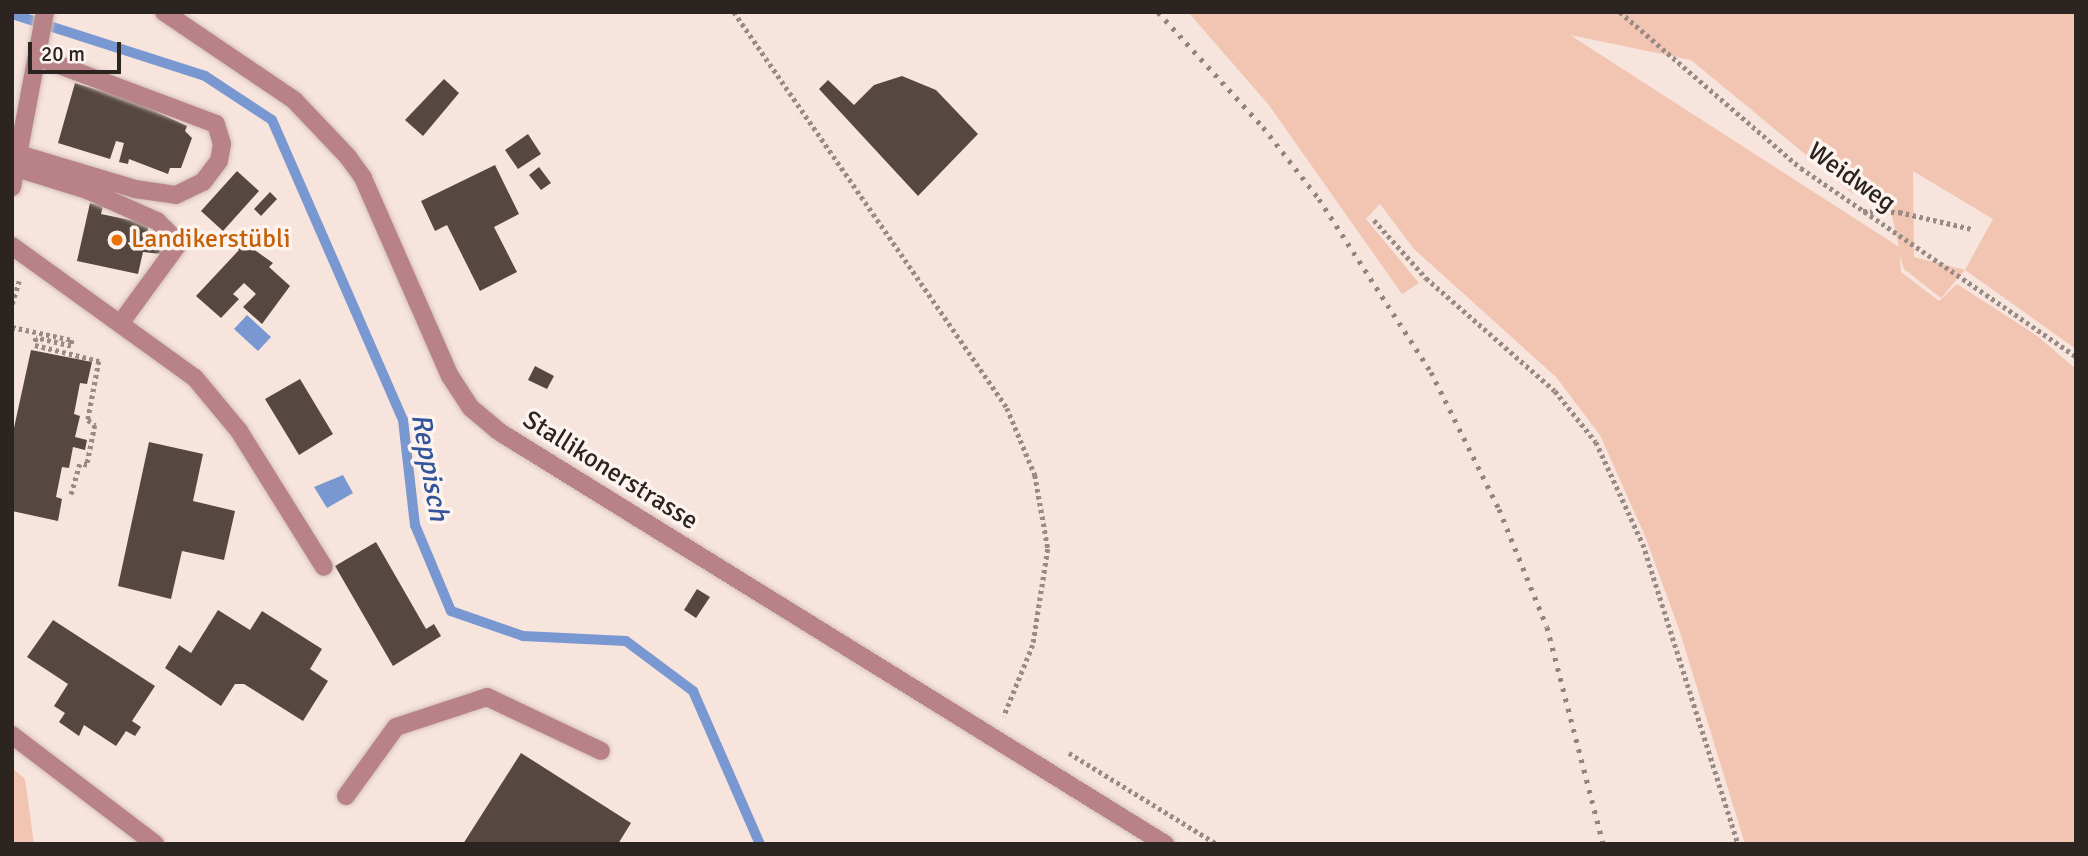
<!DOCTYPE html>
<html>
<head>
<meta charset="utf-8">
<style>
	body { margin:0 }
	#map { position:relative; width:2088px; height:856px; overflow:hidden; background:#f7e4dc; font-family:Signika,sans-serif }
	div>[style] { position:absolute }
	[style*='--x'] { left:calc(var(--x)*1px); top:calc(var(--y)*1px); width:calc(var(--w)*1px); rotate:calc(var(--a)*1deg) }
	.green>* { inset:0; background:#f2c4b2 }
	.water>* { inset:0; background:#7997d1 }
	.stream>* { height:10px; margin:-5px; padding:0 5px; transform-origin:5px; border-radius:5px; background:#7997d1 }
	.building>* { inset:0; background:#564840 }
	.path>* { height:4.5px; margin-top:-2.25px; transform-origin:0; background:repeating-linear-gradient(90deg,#988a85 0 3.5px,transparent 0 7px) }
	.roads { filter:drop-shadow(0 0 2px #d2c1ba) drop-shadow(0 0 2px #d2c1ba) }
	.minor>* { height:18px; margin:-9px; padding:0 9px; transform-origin:9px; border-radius:9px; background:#b98289 }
	.rail>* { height:5px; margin-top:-2.5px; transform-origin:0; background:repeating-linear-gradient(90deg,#91847f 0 3.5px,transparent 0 10.5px) }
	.dots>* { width:19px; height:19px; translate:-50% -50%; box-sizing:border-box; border:4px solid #fef3ee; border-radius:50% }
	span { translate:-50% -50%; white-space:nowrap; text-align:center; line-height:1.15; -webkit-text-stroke:7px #fef3ee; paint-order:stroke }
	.street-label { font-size:26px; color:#2b2421 }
	.food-label { font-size:26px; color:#c56008 }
	.left { translate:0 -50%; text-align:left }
	.water-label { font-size:28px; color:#31549b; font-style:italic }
	.frame { position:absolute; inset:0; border:14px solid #2b2421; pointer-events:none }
	.scale { position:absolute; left:28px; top:42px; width:93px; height:32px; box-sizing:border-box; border:4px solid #2b2421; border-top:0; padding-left:9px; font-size:21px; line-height:24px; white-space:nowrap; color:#2b2421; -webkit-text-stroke:5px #fef3ee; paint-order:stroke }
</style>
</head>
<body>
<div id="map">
	<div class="green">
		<i style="clip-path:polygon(evenodd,1188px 12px,2076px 12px,2076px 349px,1965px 270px,1941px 298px,1904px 269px,1900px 256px,1901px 272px,1939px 301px,1957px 284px,2036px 335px,2076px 369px,2076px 844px,1745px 844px,1679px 629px,1645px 536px,1600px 435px,1556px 377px,1414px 249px,1380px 204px,1366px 219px,1419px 283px,1402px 294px,1268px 104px,1188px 12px,1570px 35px,1691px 60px,1852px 193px,1888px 197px,1899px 247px,1570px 35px,1188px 12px,1913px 171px,1993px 219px,1965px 270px,1914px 257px,1913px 171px)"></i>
		<i style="clip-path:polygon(12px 768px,25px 779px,34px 844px,12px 844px)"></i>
	</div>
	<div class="water">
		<i style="clip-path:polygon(247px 315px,271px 337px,258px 351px,234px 329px)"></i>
		<i style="clip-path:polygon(343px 475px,353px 493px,327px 508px,314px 487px)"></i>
	</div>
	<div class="stream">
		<i style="--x:12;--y:14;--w:203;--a:17.8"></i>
		<i style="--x:205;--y:76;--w:80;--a:33.3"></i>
		<i style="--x:272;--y:120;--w:327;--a:66.4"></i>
		<i style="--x:403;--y:420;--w:106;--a:83.5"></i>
		<i style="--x:415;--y:525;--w:93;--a:67.3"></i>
		<i style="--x:451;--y:611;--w:76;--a:19.1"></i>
		<i style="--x:523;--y:636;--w:103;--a:2.8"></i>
		<i style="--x:626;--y:641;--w:84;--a:36.7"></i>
		<i style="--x:693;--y:691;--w:167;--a:66.4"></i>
	</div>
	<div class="building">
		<i style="clip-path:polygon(902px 76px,936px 90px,978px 134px,918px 196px,819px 89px,828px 80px,854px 105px,874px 85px)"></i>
		<i style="clip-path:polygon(444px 79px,459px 93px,423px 136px,405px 120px)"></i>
		<i style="clip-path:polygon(75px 83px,129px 99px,187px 126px,185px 131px,192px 138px,181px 168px,170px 168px,168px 174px,129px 159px,128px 164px,119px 162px,124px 143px,116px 141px,110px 159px,58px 143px)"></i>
		<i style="clip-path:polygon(528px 134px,541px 154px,518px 169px,505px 150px)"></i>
		<i style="clip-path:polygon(495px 165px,519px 214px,494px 227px,517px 272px,480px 291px,447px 225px,435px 231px,421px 201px)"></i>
		<i style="clip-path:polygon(539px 167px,551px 183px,541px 190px,529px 175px)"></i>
		<i style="clip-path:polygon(237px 171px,259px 191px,223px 231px,201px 211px)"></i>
		<i style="clip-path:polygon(270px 192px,277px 199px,261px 216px,254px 209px)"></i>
		<i style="clip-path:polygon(90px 203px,103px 206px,101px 214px,149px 224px,146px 238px,163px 244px,161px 254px,143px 252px,138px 274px,77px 261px)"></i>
		<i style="clip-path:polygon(239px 239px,273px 263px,269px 267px,290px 286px,262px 324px,243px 307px,256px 294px,244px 283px,233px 294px,239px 299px,221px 318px,196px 296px,239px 250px,233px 245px)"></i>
		<i style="clip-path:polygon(31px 350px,92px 362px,87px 384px,80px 383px,74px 414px,80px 416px,75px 437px,87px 440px,85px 450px,73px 447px,69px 468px,62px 467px,56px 497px,62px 499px,58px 521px,12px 511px,12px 437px)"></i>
		<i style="clip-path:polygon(535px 366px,554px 376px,547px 389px,528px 380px)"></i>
		<i style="clip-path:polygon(300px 379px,333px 434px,299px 455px,265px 399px)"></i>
		<i style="clip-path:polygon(149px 442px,203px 454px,193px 501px,235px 511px,224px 560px,182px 551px,171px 599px,118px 586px)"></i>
		<i style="clip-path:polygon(376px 542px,426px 629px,434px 624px,441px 636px,393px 666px,335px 566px)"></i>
		<i style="clip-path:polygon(697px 589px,710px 597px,696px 618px,684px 610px)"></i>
		<i style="clip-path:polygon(218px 610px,250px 630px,262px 611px,322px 649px,310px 669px,328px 681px,303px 721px,244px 684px,235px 684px,221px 706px,165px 668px,179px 645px,191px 653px)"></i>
		<i style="clip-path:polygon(53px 620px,155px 686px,132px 721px,141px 727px,135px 736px,126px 731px,116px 746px,84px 725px,79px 736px,59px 722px,65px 713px,54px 706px,68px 684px,27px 657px)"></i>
		<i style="clip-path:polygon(521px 753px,631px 823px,618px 844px,463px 844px)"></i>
	</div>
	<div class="path">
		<i style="--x:734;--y:12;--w:481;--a:55.4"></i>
		<i style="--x:1007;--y:408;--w:73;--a:67.3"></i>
		<i style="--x:1035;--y:475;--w:75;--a:80"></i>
		<i style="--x:1048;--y:549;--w:97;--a:98.9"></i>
		<i style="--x:1033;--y:645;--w:77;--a:112.2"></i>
		<i style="--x:1620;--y:12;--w:239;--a:40.8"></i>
		<i style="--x:1801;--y:168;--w:333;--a:34.4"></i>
		<i style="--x:1863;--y:211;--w:36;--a:2"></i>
		<i style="--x:1899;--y:212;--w:75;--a:13.1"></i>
		<i style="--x:1374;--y:220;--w:78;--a:48.1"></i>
		<i style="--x:1426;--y:278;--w:171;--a:41.2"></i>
		<i style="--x:1555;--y:391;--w:65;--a:51.2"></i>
		<i style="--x:1596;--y:442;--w:112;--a:65.3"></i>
		<i style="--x:1643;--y:544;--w:315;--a:72.4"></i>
		<i style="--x:12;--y:304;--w:24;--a:-73"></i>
		<i style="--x:12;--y:327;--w:61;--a:12.2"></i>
		<i style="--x:72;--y:340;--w:6;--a:99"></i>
		<i style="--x:71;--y:346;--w:36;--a:-167"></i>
		<i style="--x:36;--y:338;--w:7;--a:98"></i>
		<i style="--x:35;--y:345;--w:66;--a:14"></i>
		<i style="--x:99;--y:361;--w:60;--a:100.6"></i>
		<i style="--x:88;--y:420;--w:9;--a:36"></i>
		<i style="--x:95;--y:425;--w:41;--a:101.3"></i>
		<i style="--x:87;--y:465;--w:7;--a:-172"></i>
		<i style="--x:80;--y:464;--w:32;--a:106"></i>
		<i style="--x:1069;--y:753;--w:174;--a:31.6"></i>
	</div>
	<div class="roads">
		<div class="minor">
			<i style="--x:164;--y:12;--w:157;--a:34.1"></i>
			<i style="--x:294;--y:100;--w:79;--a:46.5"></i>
			<i style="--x:348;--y:157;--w:26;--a:54"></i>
			<i style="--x:363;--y:178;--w:216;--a:66.3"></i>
			<i style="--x:450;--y:376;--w:38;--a:57"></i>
			<i style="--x:471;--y:408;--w:35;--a:40"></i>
			<i style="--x:498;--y:431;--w:785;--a:31.77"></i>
			<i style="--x:19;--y:154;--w:121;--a:16.8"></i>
			<i style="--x:135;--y:189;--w:41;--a:8.3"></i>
			<i style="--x:176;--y:195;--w:30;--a:-26"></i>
			<i style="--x:203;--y:182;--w:26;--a:-53"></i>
			<i style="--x:219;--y:161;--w:17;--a:-80"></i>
			<i style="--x:222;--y:144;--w:21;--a:-107"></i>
			<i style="--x:216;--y:124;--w:190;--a:-159.4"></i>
			<i style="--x:16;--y:168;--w:74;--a:17.2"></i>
			<i style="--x:87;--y:190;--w:77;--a:23.9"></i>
			<i style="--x:157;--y:221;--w:31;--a:45"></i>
			<i style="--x:179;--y:243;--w:100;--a:126.1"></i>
			<i style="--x:12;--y:187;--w:178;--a:-79.3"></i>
			<i style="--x:12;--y:246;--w:226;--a:35.8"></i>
			<i style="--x:195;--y:378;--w:69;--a:50.3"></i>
			<i style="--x:239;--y:431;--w:160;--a:58"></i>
			<i style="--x:12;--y:735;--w:180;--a:37.3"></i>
			<i style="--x:346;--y:796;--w:85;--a:-54.1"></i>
			<i style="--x:396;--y:727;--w:96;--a:-18.2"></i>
			<i style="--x:487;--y:697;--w:126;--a:25.3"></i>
		</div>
	</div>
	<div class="rail">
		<i style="--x:1158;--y:12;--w:156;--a:47.6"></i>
		<i style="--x:1263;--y:127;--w:91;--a:52.1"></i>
		<i style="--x:1319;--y:199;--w:206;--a:57.1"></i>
		<i style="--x:1431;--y:372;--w:153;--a:63.6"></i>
		<i style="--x:1499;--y:509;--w:127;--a:67.9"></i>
		<i style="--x:1547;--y:627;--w:224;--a:75.5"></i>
	</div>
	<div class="dots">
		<i style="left:117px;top:240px;background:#e8710a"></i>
	</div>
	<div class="street-label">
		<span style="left:1851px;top:178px;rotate:35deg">Weidweg</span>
		<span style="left:610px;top:471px;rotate:32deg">Stallikonerstrasse</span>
	</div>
	<div class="food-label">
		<span class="left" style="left:131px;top:240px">Landikerstübli</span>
	</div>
	<div class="water-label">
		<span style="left:430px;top:467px;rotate:80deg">Reppisch</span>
	</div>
	<div class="frame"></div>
	<div class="scale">20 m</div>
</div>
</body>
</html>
